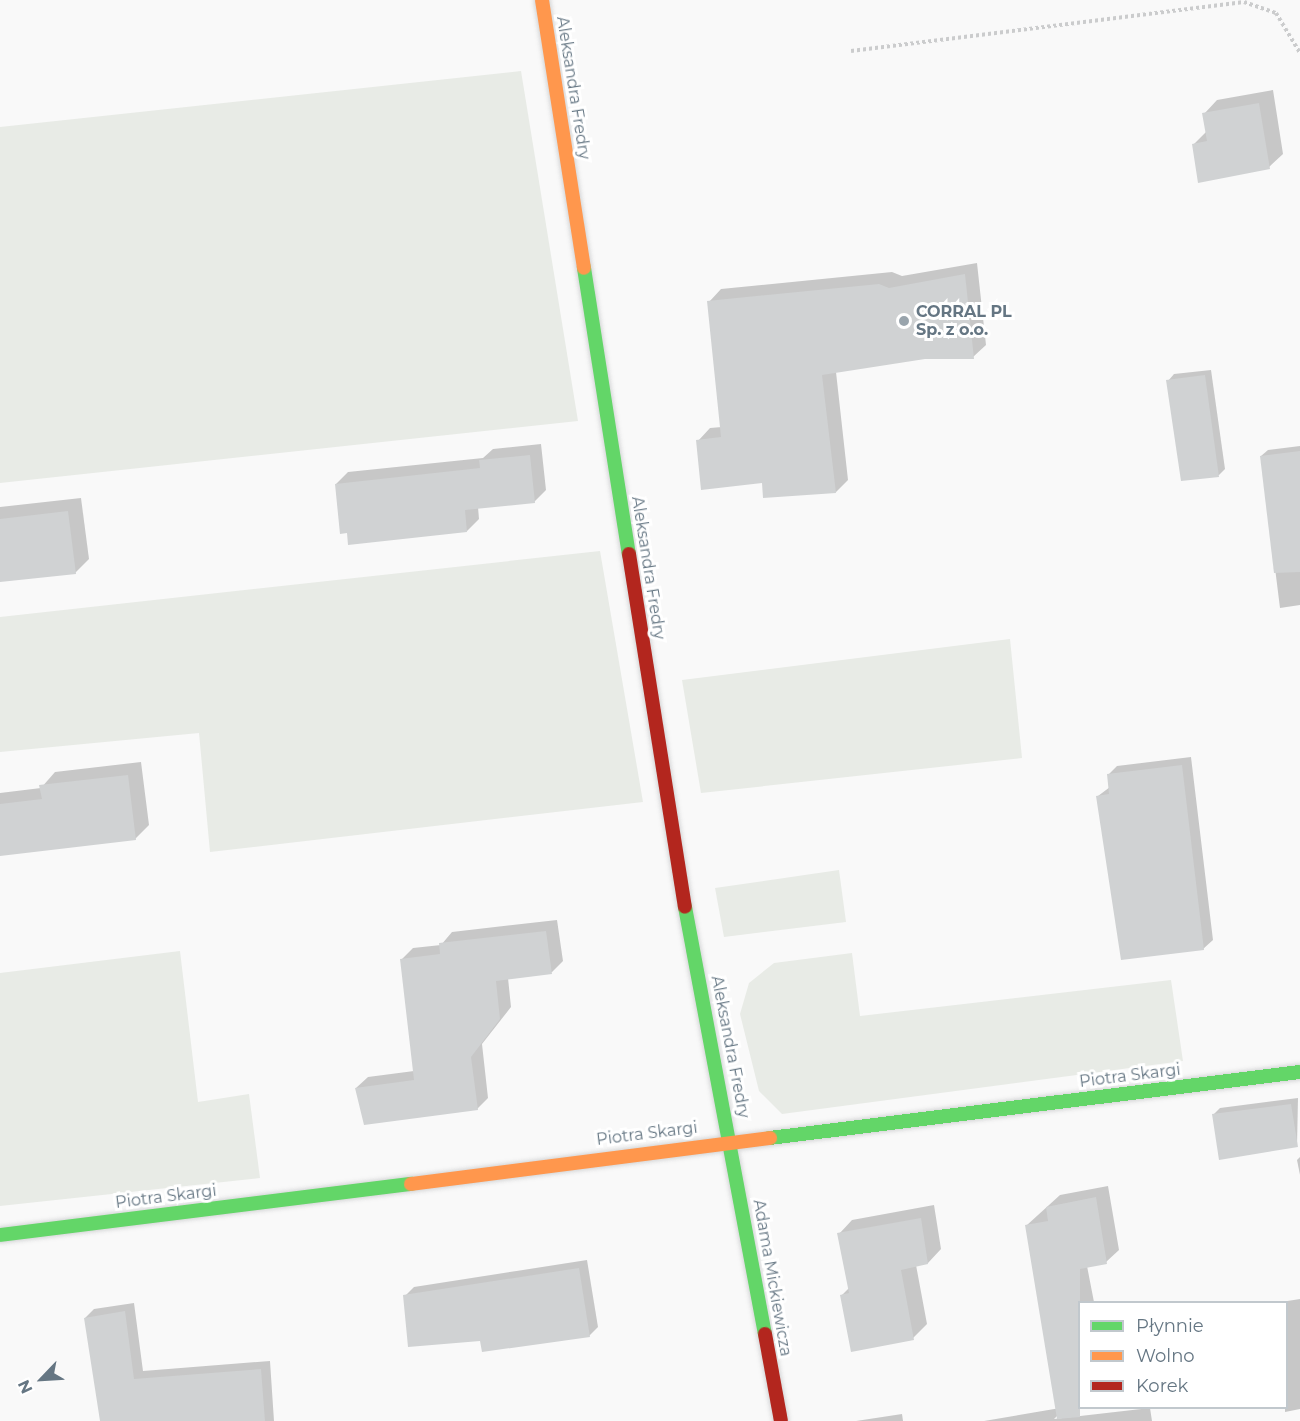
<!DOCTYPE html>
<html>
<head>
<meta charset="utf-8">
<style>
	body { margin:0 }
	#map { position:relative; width:1300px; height:1421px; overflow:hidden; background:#f9f9f9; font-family:Montserrat,sans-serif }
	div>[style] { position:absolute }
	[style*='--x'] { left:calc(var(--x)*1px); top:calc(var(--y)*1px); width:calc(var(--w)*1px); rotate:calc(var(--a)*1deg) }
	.green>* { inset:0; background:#e8ebe6 }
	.shadow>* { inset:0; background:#0003 }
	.building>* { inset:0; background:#d0d2d3 }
	.path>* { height:4px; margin-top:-2px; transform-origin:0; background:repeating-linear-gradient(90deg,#cbcccd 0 3px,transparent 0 6px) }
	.roads { filter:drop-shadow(0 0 2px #d5d6d7) drop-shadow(0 0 2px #d5d6d7) }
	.fast>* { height:14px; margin:-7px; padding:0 7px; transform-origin:7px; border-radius:7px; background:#63d668 }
	.slow>* { height:14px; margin:-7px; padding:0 7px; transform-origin:7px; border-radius:7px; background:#ff974d }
	.jam>* { height:14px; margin:-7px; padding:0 7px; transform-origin:7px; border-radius:7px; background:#b3261e }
	.dots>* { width:16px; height:16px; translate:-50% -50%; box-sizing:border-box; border:3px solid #fff; border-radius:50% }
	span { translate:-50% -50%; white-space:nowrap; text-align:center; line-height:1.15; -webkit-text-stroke:6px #fff; paint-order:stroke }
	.street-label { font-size:16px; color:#657683 }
	.poi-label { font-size:16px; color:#657683; font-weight:700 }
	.left { translate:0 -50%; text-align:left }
	.legend { position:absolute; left:1078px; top:1301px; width:210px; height:108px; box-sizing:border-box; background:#fff; border:2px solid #c1c8cd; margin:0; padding:8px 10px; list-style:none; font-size:18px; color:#657683 }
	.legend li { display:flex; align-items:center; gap:12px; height:30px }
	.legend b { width:30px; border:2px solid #c1c8cd }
	.north { position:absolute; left:12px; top:1349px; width:60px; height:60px; -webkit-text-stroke:4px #fff; paint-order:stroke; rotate:245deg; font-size:16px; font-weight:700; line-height:24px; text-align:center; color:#657683 }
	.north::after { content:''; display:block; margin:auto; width:21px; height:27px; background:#657683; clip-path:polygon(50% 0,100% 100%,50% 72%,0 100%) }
</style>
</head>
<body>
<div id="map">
	<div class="green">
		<i style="clip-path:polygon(521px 71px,578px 421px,0 483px,0 127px)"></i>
		<i style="clip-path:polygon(600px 551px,643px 802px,210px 852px,199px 733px,0 752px,0 617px)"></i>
		<i style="clip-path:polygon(1010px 639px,1022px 758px,701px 793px,682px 680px)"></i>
		<i style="clip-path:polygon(839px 870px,846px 922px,724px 937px,715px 888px)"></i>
		<i style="clip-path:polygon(180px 951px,198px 1102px,249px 1094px,260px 1178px,0 1206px,0 973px)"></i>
		<i style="clip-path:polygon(852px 953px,860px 1016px,1171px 980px,1183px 1061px,782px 1114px,759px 1091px,740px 1014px,749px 983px,774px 963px)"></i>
	</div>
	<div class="shadow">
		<i style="clip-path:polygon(1273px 90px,1283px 154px,1269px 167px,1193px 145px,1207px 131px,1204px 114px,1217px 100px)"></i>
		<i style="clip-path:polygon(977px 263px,986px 345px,973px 357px,925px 357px,836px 372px,848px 480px,836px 492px,763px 482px,698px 441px,710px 428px,722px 427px,709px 302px,721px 289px,892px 272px,902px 276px)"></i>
		<i style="clip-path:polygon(1211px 370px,1225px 469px,1219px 475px,1182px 479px,1168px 381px,1174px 374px)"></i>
		<i style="clip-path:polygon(541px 444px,546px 490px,534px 502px,478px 507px,479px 519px,467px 531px,336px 484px,348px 472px,483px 458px,493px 449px)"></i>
		<i style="clip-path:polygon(1300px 446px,1300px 605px,1280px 608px,1261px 456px,1268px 450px)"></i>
		<i style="clip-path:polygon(81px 498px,89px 559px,75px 573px,0 581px,0 507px)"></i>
		<i style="clip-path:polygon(1191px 757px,1213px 940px,1203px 949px,1098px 796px,1110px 787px,1108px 775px,1117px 766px)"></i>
		<i style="clip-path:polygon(141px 762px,149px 825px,135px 839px,0 854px,0 793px,41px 788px,55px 772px)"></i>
		<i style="clip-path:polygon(557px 920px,563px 961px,552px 972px,508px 978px,511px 1007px,482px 1044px,488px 1098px,477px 1109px,356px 1088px,368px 1077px,414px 1071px,402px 959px,413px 948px,441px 945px,452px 932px)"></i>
		<i style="clip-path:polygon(1298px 1098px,1297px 1146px,1213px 1115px,1220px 1108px)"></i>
		<i style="clip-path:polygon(1300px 1157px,1300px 1175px,1297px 1160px)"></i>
		<i style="clip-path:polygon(1108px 1186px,1119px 1250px,1106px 1262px,1087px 1266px,1094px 1302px,1080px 1302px,1027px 1225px,1060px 1195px)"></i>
		<i style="clip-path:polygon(934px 1205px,941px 1249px,928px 1263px,916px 1265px,927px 1324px,913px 1338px,842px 1295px,849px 1288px,839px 1234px,852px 1220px)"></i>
		<i style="clip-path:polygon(587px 1260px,598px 1327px,589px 1336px,481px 1340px,405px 1296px,414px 1287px)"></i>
		<i style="clip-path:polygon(1300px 1299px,1300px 1409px,1285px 1412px,1286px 1302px,1281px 1302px)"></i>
		<i style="clip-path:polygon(134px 1303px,143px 1371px,270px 1361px,274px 1421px,101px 1421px,85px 1318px,94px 1309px)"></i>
		<i style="clip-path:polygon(1066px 1407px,1054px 1419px,1150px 1408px,1152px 1421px,984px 1421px)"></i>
		<i style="clip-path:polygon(902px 1414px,903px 1421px,856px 1421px)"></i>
	</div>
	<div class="building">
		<i style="clip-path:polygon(1259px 103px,1270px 169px,1198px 183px,1192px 144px,1207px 141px,1202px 113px)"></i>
		<i style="clip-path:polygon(965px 274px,974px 359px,925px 359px,822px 375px,836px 493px,763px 498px,762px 483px,701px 490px,696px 440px,721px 437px,707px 301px,879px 284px,889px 288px)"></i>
		<i style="clip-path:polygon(1205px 375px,1219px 477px,1181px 481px,1166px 380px)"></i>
		<i style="clip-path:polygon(1300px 451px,1300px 572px,1274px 573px,1260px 456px)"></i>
		<i style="clip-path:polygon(530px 455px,535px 503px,465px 510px,467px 532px,348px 545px,347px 533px,340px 534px,335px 484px,480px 468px,479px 460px)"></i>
		<i style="clip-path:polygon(68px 511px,76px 574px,0 582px,0 519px)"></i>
		<i style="clip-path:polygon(1182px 765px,1204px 950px,1121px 960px,1096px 796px,1109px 794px,1107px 774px)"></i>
		<i style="clip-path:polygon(128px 775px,136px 840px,0 856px,0 804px,42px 799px,39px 785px)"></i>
		<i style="clip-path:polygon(546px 931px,552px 974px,496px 981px,500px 1019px,471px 1057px,478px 1110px,364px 1125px,355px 1088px,414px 1080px,400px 959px,440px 954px,439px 943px)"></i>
		<i style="clip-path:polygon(1291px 1104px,1298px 1147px,1219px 1160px,1212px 1114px)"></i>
		<i style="clip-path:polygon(1096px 1197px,1107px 1264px,1080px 1269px,1080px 1417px,1057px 1419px,1025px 1225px,1048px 1221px,1046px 1207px)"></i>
		<i style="clip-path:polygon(921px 1218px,928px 1264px,901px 1270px,914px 1340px,851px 1352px,840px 1295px,849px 1293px,837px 1233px)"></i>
		<i style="clip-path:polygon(579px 1268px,590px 1337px,482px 1352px,480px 1341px,408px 1347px,403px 1295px)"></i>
		<i style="clip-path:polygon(125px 1311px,134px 1379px,261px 1369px,265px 1421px,100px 1421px,84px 1318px)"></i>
	</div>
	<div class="path">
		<i style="--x:851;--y:51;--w:396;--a:-7.1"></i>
		<i style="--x:1244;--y:2;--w:34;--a:19"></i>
		<i style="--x:1276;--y:13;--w:47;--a:59"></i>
	</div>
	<div class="roads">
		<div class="fast">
			<i style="--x:584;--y:268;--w:290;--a:81.1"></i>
			<i style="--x:685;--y:907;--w:434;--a:79.4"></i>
			<i style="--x:770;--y:1138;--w:534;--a:-7.1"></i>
			<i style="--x:0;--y:1235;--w:414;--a:-7.1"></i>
		</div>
		<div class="slow">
			<i style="--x:542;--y:0;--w:271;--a:81.1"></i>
			<i style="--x:411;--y:1184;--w:362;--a:-7.3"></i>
		</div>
		<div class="jam">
			<i style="--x:629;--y:554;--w:357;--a:81"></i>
			<i style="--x:765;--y:1334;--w:88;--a:79.6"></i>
		</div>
	</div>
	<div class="dots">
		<i style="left:904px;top:321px;background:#99a4ac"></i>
	</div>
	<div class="street-label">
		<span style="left:573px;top:88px;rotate:81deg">Aleksandra Fredry</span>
		<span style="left:648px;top:568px;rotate:81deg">Aleksandra Fredry</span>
		<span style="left:730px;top:1047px;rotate:79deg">Aleksandra Fredry</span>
		<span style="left:1130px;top:1076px;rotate:-7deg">Piotra Skargi</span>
		<span style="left:647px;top:1134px;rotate:-7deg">Piotra Skargi</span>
		<span style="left:166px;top:1197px;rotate:-7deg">Piotra Skargi</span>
		<span style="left:772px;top:1278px;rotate:80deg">Adama Mickiewicza</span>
	</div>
	<div class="poi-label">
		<span class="left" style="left:916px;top:321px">CORRAL PL<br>Sp. z o.o.</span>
	</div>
	<ul class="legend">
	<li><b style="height:8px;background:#63d668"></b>Płynnie</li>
	<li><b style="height:8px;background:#ff974d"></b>Wolno</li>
	<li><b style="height:8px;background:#b3261e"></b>Korek</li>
	</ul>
	<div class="north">N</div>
</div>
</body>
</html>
